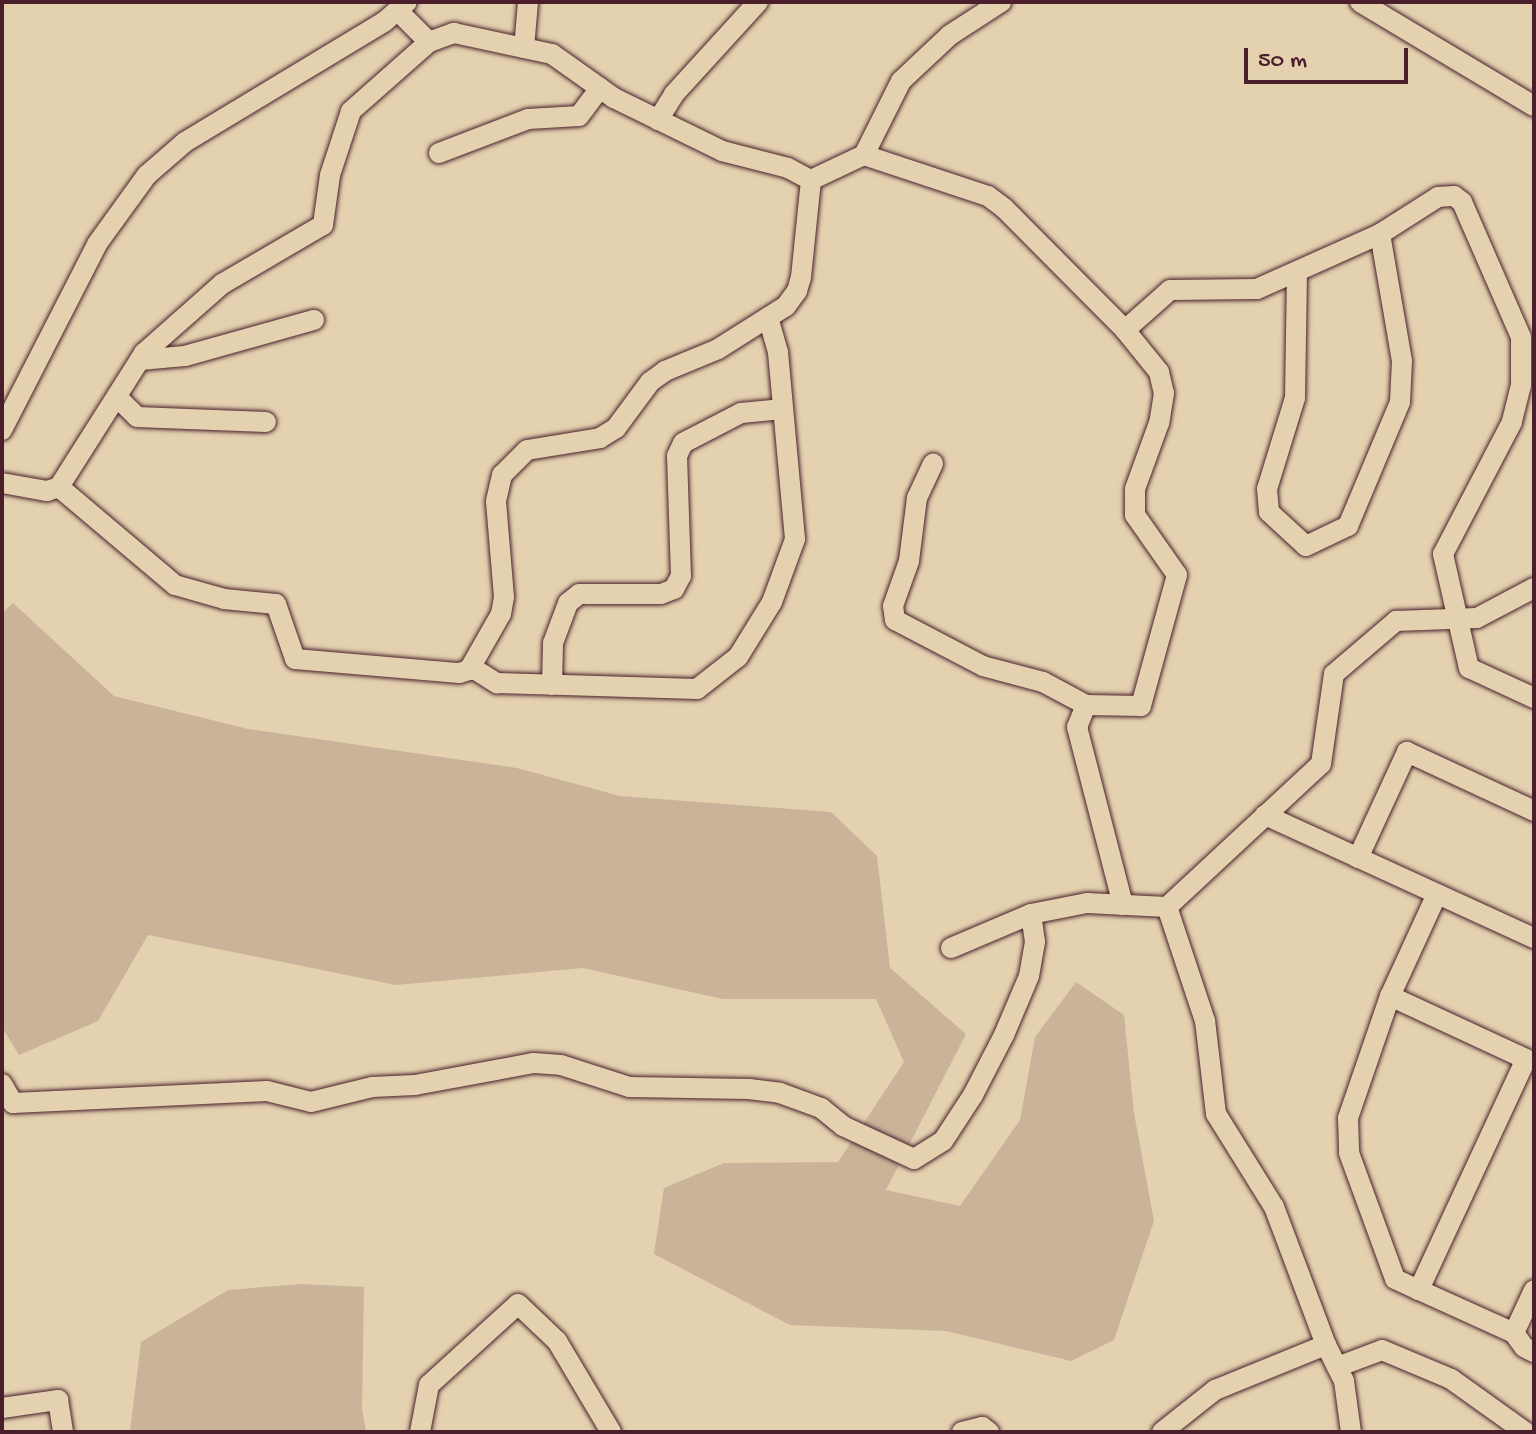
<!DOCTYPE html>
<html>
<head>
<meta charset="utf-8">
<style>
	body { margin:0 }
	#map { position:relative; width:1536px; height:1434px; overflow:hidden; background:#e3d1af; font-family:"Gochi Hand",sans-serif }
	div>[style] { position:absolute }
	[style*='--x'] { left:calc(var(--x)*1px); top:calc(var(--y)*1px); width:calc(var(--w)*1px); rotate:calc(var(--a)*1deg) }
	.green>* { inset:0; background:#cab499 }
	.roads { filter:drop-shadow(0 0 2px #4a1f2b) drop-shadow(0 0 2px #4a1f2b) }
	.minor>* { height:20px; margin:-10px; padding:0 10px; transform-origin:10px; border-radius:10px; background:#e3d1af }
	span { translate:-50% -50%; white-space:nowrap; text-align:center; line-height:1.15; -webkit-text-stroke:6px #e3d1af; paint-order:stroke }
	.frame { position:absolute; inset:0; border:4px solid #4a1f2b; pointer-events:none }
	.scale { position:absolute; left:1244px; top:48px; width:164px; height:36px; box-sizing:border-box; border:4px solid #4a1f2b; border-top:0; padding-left:10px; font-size:24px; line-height:28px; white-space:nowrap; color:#4a1f2b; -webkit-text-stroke:6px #e3d1af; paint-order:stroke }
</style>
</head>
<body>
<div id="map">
	<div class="green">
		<i style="clip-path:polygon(13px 603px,114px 696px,248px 729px,517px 768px,620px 796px,831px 812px,877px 856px,890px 968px,966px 1034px,886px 1190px,960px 1206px,1020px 1120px,1035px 1037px,1076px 982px,1124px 1015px,1134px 1113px,1154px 1221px,1114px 1340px,1071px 1361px,946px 1331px,790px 1325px,654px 1254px,664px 1188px,724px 1163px,838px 1162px,904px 1062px,876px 999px,723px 999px,583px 968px,396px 985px,148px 935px,98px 1021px,19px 1055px,2px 1027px,2px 613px)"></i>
		<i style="clip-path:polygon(301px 1284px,364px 1287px,362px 1409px,366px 1432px,130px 1432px,141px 1342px,228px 1290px)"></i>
	</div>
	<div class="roads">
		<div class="minor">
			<i style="--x:1360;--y:2;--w:203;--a:30.9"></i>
			<i style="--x:398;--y:11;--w:44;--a:45"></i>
			<i style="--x:429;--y:42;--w:27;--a:-20"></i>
			<i style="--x:454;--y:33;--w:100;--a:12.1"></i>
			<i style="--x:552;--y:54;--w:76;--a:35.4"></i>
			<i style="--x:614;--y:98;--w:120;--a:26.1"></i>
			<i style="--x:722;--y:151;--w:68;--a:14.4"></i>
			<i style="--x:788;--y:168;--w:26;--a:28"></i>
			<i style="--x:811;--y:180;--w:59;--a:-25.3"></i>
			<i style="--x:864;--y:155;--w:131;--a:18.3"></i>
			<i style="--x:988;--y:196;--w:20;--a:37"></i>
			<i style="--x:1004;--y:208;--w:172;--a:45.2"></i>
			<i style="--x:1125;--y:330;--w:54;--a:51"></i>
			<i style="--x:1159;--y:372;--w:22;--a:77"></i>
			<i style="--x:1164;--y:393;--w:30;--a:99"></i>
			<i style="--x:1159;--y:423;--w:70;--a:110"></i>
			<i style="--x:1135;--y:489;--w:26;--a:90"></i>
			<i style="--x:1135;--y:515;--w:73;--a:55"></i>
			<i style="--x:1177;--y:575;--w:136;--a:105.4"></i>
			<i style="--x:1141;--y:706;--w:55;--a:-179"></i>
			<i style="--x:1086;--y:705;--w:49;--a:-151.9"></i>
			<i style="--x:1043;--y:682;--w:62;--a:-165.1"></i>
			<i style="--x:983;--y:666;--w:99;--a:-152.4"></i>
			<i style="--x:895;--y:620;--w:14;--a:-98"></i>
			<i style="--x:893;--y:606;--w:48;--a:-70.4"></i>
			<i style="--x:909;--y:561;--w:64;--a:-82.8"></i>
			<i style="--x:917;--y:498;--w:38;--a:-65"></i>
			<i style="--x:524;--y:48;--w:46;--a:-85"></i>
			<i style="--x:658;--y:120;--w:31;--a:-58"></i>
			<i style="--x:674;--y:94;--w:125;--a:-47.6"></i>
			<i style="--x:439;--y:153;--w:95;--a:-20.9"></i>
			<i style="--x:528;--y:119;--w:51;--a:-3.4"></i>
			<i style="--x:579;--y:116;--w:35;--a:-53"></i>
			<i style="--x:864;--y:155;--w:83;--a:-63.4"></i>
			<i style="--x:901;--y:81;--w:67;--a:-43.2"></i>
			<i style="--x:950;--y:35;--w:61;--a:-32.9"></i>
			<i style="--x:1297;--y:272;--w:126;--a:90.9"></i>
			<i style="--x:1295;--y:398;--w:95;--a:107.1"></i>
			<i style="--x:1267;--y:489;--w:23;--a:85"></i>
			<i style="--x:1269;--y:512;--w:50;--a:42.6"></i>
			<i style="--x:1306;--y:546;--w:47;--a:-25.5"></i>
			<i style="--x:1348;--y:526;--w:134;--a:-67.2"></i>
			<i style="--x:1400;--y:402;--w:41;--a:-87.2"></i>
			<i style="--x:1402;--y:361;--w:129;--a:-99.8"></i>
			<i style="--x:1125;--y:330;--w:60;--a:-41.6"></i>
			<i style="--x:1170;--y:290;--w:87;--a:-0.7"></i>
			<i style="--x:1257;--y:289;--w:135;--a:-24.1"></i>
			<i style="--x:1380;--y:234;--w:69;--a:-32.5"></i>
			<i style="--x:1438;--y:197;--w:16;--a:-4"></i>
			<i style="--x:1454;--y:196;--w:10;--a:37"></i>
			<i style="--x:1462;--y:202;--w:147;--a:66.4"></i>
			<i style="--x:1521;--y:337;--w:48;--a:90"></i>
			<i style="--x:1521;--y:385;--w:38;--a:104"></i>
			<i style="--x:1512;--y:422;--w:149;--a:117.6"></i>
			<i style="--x:1443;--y:554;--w:117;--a:77.2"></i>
			<i style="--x:1469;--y:668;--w:72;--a:24.8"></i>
			<i style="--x:140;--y:360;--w:45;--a:-5.1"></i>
			<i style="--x:185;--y:356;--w:134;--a:-15.6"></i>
			<i style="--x:117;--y:397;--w:28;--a:45"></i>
			<i style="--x:137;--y:417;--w:129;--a:2.2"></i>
			<i style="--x:2;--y:430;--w:209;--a:-62.9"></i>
			<i style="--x:97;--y:244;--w:85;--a:-54.1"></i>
			<i style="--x:147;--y:175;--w:50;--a:-41"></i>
			<i style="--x:185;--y:142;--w:232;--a:-31.1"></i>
			<i style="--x:384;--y:22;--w:30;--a:-41"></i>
			<i style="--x:2;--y:483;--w:46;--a:10.1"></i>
			<i style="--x:47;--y:491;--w:13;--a:-18"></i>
			<i style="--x:59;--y:487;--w:159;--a:-57.6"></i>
			<i style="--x:144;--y:353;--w:104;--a:-41.5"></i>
			<i style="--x:222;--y:284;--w:117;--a:-30.3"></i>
			<i style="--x:323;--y:225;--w:50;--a:-82"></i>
			<i style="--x:330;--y:175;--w:67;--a:-71.8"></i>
			<i style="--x:351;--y:111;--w:104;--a:-41.5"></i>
			<i style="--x:59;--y:487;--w:152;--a:40.2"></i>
			<i style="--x:175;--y:585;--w:51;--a:15.9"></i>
			<i style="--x:224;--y:599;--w:52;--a:5.5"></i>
			<i style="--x:276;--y:604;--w:58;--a:70.9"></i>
			<i style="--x:295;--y:659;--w:165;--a:4.9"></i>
			<i style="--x:459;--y:673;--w:10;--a:-17"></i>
			<i style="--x:469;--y:670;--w:64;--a:-60.3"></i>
			<i style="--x:501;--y:614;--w:17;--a:-80"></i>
			<i style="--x:504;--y:597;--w:96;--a:-94.8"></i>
			<i style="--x:496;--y:501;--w:27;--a:-77"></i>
			<i style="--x:502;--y:475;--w:35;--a:-45"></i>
			<i style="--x:527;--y:450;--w:74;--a:-9.3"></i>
			<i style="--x:600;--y:438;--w:19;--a:-32"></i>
			<i style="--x:616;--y:428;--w:57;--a:-53.5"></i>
			<i style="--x:650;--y:382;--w:19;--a:-36"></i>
			<i style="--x:665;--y:371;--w:57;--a:-22.5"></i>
			<i style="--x:718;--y:349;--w:80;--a:-32.3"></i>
			<i style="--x:786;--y:306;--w:19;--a:-54"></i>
			<i style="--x:797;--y:291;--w:15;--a:-74"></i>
			<i style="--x:801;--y:277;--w:98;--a:-84.1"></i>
			<i style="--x:471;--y:667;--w:31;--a:32"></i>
			<i style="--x:497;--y:683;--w:200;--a:1.7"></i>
			<i style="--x:697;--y:689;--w:52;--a:-38"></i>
			<i style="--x:738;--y:657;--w:65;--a:-58.3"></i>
			<i style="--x:772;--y:602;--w:67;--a:-69.9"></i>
			<i style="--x:795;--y:539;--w:188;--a:-95.2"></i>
			<i style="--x:778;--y:352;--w:36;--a:-106"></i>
			<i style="--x:552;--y:685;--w:42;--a:-88.6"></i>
			<i style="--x:553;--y:643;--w:43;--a:-69.4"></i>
			<i style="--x:568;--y:603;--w:14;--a:-39"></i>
			<i style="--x:579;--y:594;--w:82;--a:0"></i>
			<i style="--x:661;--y:594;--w:14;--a:-21"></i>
			<i style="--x:674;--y:589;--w:15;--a:-62"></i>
			<i style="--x:681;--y:576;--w:120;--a:-91.9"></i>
			<i style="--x:677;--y:456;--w:14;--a:-65"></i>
			<i style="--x:683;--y:443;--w:65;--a:-27.3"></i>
			<i style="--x:741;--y:413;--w:42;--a:-5.4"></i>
			<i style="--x:1086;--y:705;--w:24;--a:112"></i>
			<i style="--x:1077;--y:727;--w:184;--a:75.5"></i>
			<i style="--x:1265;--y:815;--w:296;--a:24.6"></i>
			<i style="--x:1358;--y:858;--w:117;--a:-65.2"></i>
			<i style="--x:1407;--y:752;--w:140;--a:24.9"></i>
			<i style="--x:1437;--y:894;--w:112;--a:114.7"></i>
			<i style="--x:1390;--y:996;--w:150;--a:24.9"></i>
			<i style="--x:1526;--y:1059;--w:255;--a:114.9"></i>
			<i style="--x:1419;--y:1290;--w:104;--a:24.4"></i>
			<i style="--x:1514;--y:1333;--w:47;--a:-65.1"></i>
			<i style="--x:951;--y:948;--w:87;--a:-23"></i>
			<i style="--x:1031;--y:914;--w:57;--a:-11.1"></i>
			<i style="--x:1087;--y:903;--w:80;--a:2.9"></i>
			<i style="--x:1390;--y:996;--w:129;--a:109"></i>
			<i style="--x:1348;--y:1118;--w:35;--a:88"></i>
			<i style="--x:1349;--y:1153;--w:134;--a:69.9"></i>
			<i style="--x:1395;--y:1279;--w:26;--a:25"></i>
			<i style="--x:2;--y:1084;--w:22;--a:60"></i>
			<i style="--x:13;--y:1103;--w:254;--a:-2.7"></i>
			<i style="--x:267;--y:1091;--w:45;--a:14"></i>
			<i style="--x:311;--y:1102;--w:63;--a:-13.8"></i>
			<i style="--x:372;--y:1087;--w:43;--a:-2.7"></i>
			<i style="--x:415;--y:1085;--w:121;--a:-10.5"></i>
			<i style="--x:534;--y:1063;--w:27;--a:4"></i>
			<i style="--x:561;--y:1065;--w:71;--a:17.9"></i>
			<i style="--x:629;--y:1087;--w:120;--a:1"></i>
			<i style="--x:749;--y:1089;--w:31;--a:7"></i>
			<i style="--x:780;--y:1093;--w:44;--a:20.1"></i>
			<i style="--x:821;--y:1108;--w:28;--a:39"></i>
			<i style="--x:843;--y:1126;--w:78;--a:24.9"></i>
			<i style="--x:914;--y:1159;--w:34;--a:-32"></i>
			<i style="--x:943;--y:1141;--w:55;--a:-56.9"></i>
			<i style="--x:973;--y:1095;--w:68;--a:-62.7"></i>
			<i style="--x:1004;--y:1035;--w:64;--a:-67"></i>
			<i style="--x:1029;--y:976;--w:35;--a:-80"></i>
			<i style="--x:1035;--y:942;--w:28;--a:-98"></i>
			<i style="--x:1514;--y:1333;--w:17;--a:54"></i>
			<i style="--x:1524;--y:1347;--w:11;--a:27"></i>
			<i style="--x:1326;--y:1345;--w:147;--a:-110.6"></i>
			<i style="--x:1274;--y:1207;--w:110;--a:-121.9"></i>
			<i style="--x:1216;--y:1114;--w:94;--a:-96.7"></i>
			<i style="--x:1205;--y:1021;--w:120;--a:-108.4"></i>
			<i style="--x:1167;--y:907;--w:210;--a:-42.9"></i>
			<i style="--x:1321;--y:764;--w:91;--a:-81.8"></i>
			<i style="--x:1334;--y:674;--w:82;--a:-40.5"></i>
			<i style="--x:1396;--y:621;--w:81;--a:-2.1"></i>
			<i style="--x:1477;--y:618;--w:64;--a:-27.8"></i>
			<i style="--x:1337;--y:1367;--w:48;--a:-20.7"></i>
			<i style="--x:1382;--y:1350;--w:75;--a:22.8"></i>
			<i style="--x:1451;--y:1379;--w:91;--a:35.6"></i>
			<i style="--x:2;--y:1408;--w:57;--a:-8.1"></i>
			<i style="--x:58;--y:1400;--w:32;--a:81"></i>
			<i style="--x:420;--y:1432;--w:48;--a:-79.2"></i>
			<i style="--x:429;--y:1385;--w:120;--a:-42.3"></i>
			<i style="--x:518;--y:1304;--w:54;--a:43.5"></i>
			<i style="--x:557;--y:1341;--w:106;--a:59.3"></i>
			<i style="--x:962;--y:1432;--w:21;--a:-14"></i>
			<i style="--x:982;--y:1427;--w:9;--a:36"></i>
			<i style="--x:1162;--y:1432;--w:68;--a:-38.4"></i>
			<i style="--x:1215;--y:1390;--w:120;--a:-22.1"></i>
			<i style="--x:1326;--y:1345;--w:40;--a:63.4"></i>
			<i style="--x:1344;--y:1381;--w:51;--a:82.2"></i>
		</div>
	</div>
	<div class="frame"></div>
	<div class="scale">50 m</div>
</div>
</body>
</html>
